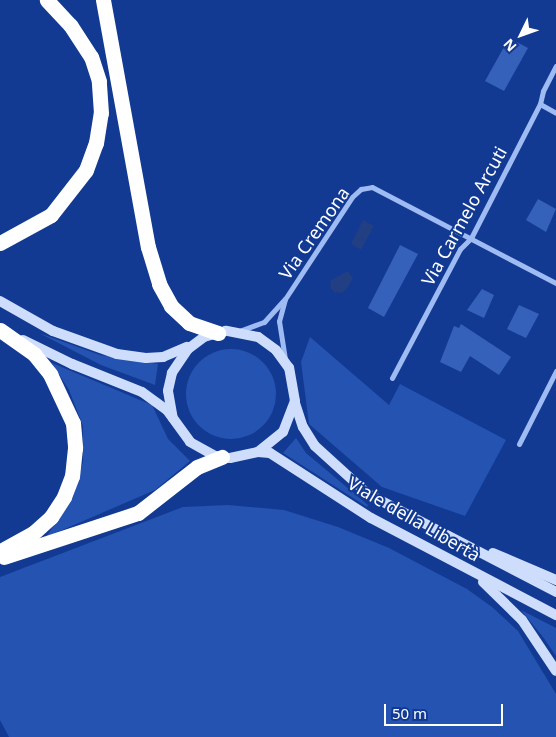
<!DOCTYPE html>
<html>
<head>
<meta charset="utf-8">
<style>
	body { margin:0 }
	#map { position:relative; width:556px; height:737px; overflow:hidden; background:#123a93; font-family:"Noto Sans",sans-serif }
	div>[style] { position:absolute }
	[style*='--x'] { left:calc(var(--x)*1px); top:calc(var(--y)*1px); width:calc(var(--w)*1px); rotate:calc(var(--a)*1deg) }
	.green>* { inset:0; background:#2453b2 }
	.round { border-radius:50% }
	.water>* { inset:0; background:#213f82 }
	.building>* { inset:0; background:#3561ba }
	.street>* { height:5px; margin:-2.5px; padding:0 2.5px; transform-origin:2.5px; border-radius:2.5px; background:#9fbbf3 }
	.secondary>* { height:10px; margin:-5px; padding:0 5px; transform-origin:5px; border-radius:5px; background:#ceddfc }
	.highway>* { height:15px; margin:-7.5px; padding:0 7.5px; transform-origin:7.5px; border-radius:7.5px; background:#fff }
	span { translate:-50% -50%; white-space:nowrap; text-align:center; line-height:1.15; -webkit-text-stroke:4px #123a93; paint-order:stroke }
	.street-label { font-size:18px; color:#fff }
	.north { position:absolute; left:496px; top:10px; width:50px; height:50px; -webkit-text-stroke:4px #123a93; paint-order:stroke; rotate:228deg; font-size:14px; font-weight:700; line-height:20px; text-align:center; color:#fff }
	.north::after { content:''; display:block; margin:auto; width:18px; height:22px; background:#fff; clip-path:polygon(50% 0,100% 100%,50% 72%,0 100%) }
	.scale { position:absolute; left:384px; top:704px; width:119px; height:22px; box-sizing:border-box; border:2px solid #fff; border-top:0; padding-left:6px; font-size:15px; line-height:18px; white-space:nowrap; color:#fff; -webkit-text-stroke:4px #123a93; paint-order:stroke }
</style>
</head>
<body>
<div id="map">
	<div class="green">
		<i style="clip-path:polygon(39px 333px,100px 355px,158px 364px,155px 385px,101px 365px)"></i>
		<i style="clip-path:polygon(310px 337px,389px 405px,400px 384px,506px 440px,465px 516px,382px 487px,309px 424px,301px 362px)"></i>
		<i class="round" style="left:186px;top:349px;width:90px;height:90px"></i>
		<i style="clip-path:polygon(52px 363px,152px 405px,168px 439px,190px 461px,155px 490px,46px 537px,73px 497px,83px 462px,83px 426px,69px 390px)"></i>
		<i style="clip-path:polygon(296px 438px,306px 453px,368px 505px,367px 507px,283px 453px)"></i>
		<i style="clip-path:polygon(228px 505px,284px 510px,338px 527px,389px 548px,467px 589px,492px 607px,518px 631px,556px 694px,556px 737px,9px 737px,0 720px,0 577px,183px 507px)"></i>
		<i style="clip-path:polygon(521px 610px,556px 628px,556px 656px,543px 637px)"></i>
	</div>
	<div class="water">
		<i style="clip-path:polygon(363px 220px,374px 226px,361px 250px,351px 244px)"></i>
		<i style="clip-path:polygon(348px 271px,353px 278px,348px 287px,342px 293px,334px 292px,330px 287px,331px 280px)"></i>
	</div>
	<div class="building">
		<i style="clip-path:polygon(509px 38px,528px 48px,504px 91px,485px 81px)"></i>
		<i style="clip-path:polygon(538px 199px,556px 209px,546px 232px,526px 220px)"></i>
		<i style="clip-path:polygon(400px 245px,418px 254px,384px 317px,368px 308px)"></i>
		<i style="clip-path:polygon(482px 289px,494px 295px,484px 318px,467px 310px)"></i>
		<i style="clip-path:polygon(519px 305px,539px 314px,526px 338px,507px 329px)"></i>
		<i style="clip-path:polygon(461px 324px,511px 357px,499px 375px,470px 356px,461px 372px,440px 362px,454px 326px,459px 328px)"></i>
	</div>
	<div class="street">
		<i style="--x:540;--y:104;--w:18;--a:29"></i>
		<i style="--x:285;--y:299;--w:122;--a:-56.7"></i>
		<i style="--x:352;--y:197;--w:12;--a:-42"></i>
		<i style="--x:361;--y:189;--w:11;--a:-10"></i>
		<i style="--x:372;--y:187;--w:208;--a:27.6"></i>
		<i style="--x:239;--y:331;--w:27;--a:-20"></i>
		<i style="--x:264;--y:322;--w:31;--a:-48"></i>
		<i style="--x:285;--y:299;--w:23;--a:105"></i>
		<i style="--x:279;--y:321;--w:36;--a:81"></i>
		<i style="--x:392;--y:378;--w:146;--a:-62.2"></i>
		<i style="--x:460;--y:249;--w:16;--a:-45"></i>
		<i style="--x:471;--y:238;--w:151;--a:-62.8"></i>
		<i style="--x:540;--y:104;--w:13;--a:-77"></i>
		<i style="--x:543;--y:91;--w:28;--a:-63"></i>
		<i style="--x:519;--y:444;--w:82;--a:-63.1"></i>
	</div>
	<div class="secondary">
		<i style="--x:0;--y:301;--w:61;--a:29.5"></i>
		<i style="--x:53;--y:331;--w:68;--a:19.8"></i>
		<i style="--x:117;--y:354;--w:29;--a:8"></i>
		<i style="--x:146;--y:358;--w:17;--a:-3"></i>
		<i style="--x:163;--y:357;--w:26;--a:-23"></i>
		<i style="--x:23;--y:340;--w:55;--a:26.1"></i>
		<i style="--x:72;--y:364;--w:75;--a:21.8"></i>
		<i style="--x:142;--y:392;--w:31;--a:36"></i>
		<i style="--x:167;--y:410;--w:39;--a:54"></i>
		<i style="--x:190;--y:442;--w:29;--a:29"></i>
		<i style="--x:215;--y:456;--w:15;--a:8"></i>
		<i style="--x:230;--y:458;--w:29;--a:-12"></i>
		<i style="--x:258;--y:452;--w:32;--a:-39"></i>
		<i style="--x:283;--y:432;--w:33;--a:-69"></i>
		<i style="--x:295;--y:401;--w:34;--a:-100"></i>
		<i style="--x:289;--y:368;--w:22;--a:-126"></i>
		<i style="--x:276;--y:350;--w:22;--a:-144"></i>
		<i style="--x:258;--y:337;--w:33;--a:-169"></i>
		<i style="--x:226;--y:331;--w:23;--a:165"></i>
		<i style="--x:204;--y:337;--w:20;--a:143"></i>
		<i style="--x:188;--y:349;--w:29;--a:124"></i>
		<i style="--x:172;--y:373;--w:18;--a:103"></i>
		<i style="--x:168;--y:391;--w:27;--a:80"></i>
		<i style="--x:295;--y:403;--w:25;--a:72"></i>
		<i style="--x:303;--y:427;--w:22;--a:58"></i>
		<i style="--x:315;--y:446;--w:72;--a:42.2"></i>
		<i style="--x:368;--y:494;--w:212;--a:27.5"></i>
		<i style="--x:258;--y:452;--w:12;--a:5"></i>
		<i style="--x:270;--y:453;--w:120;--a:32.8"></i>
		<i style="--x:371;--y:518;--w:209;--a:27.7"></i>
		<i style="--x:493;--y:553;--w:69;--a:23.2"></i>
		<i style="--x:483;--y:582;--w:54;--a:44.3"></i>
		<i style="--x:522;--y:620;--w:61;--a:56.3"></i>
	</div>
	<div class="highway">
		<i style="--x:103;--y:0;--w:251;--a:79.7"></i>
		<i style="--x:148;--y:247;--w:39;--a:73"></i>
		<i style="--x:159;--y:284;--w:25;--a:61"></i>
		<i style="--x:171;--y:306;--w:25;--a:43"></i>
		<i style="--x:189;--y:323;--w:31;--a:19"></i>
		<i style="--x:0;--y:243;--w:58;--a:-28.8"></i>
		<i style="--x:51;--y:215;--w:57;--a:-52.1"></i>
		<i style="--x:86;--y:170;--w:29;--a:-70"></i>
		<i style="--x:96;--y:143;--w:30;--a:-81"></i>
		<i style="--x:101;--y:113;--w:32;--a:-94"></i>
		<i style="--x:99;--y:81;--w:25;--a:-108"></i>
		<i style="--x:91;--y:57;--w:38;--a:-123"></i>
		<i style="--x:70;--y:25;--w:34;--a:-133"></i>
		<i style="--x:0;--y:330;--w:42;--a:35.2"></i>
		<i style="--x:34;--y:354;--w:26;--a:51"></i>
		<i style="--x:50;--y:374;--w:54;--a:64.9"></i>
		<i style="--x:73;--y:423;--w:25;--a:85"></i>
		<i style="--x:75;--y:448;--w:28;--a:96"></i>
		<i style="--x:72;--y:476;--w:22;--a:111"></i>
		<i style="--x:64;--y:497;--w:24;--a:123"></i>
		<i style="--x:51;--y:517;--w:24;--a:138"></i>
		<i style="--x:33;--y:533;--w:38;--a:151"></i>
		<i style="--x:4;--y:557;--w:141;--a:-18.2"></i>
		<i style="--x:138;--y:513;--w:75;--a:-37.9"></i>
		<i style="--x:197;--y:467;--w:27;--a:-22"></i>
	</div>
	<div class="street-label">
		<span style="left:464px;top:216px;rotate:-61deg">Via Carmelo Arcuti</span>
		<span style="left:314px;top:233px;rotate:-55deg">Via Cremona</span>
		<span style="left:414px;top:519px;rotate:30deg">Viale della Libertà</span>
	</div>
	<div class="north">N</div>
	<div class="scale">50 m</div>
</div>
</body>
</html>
